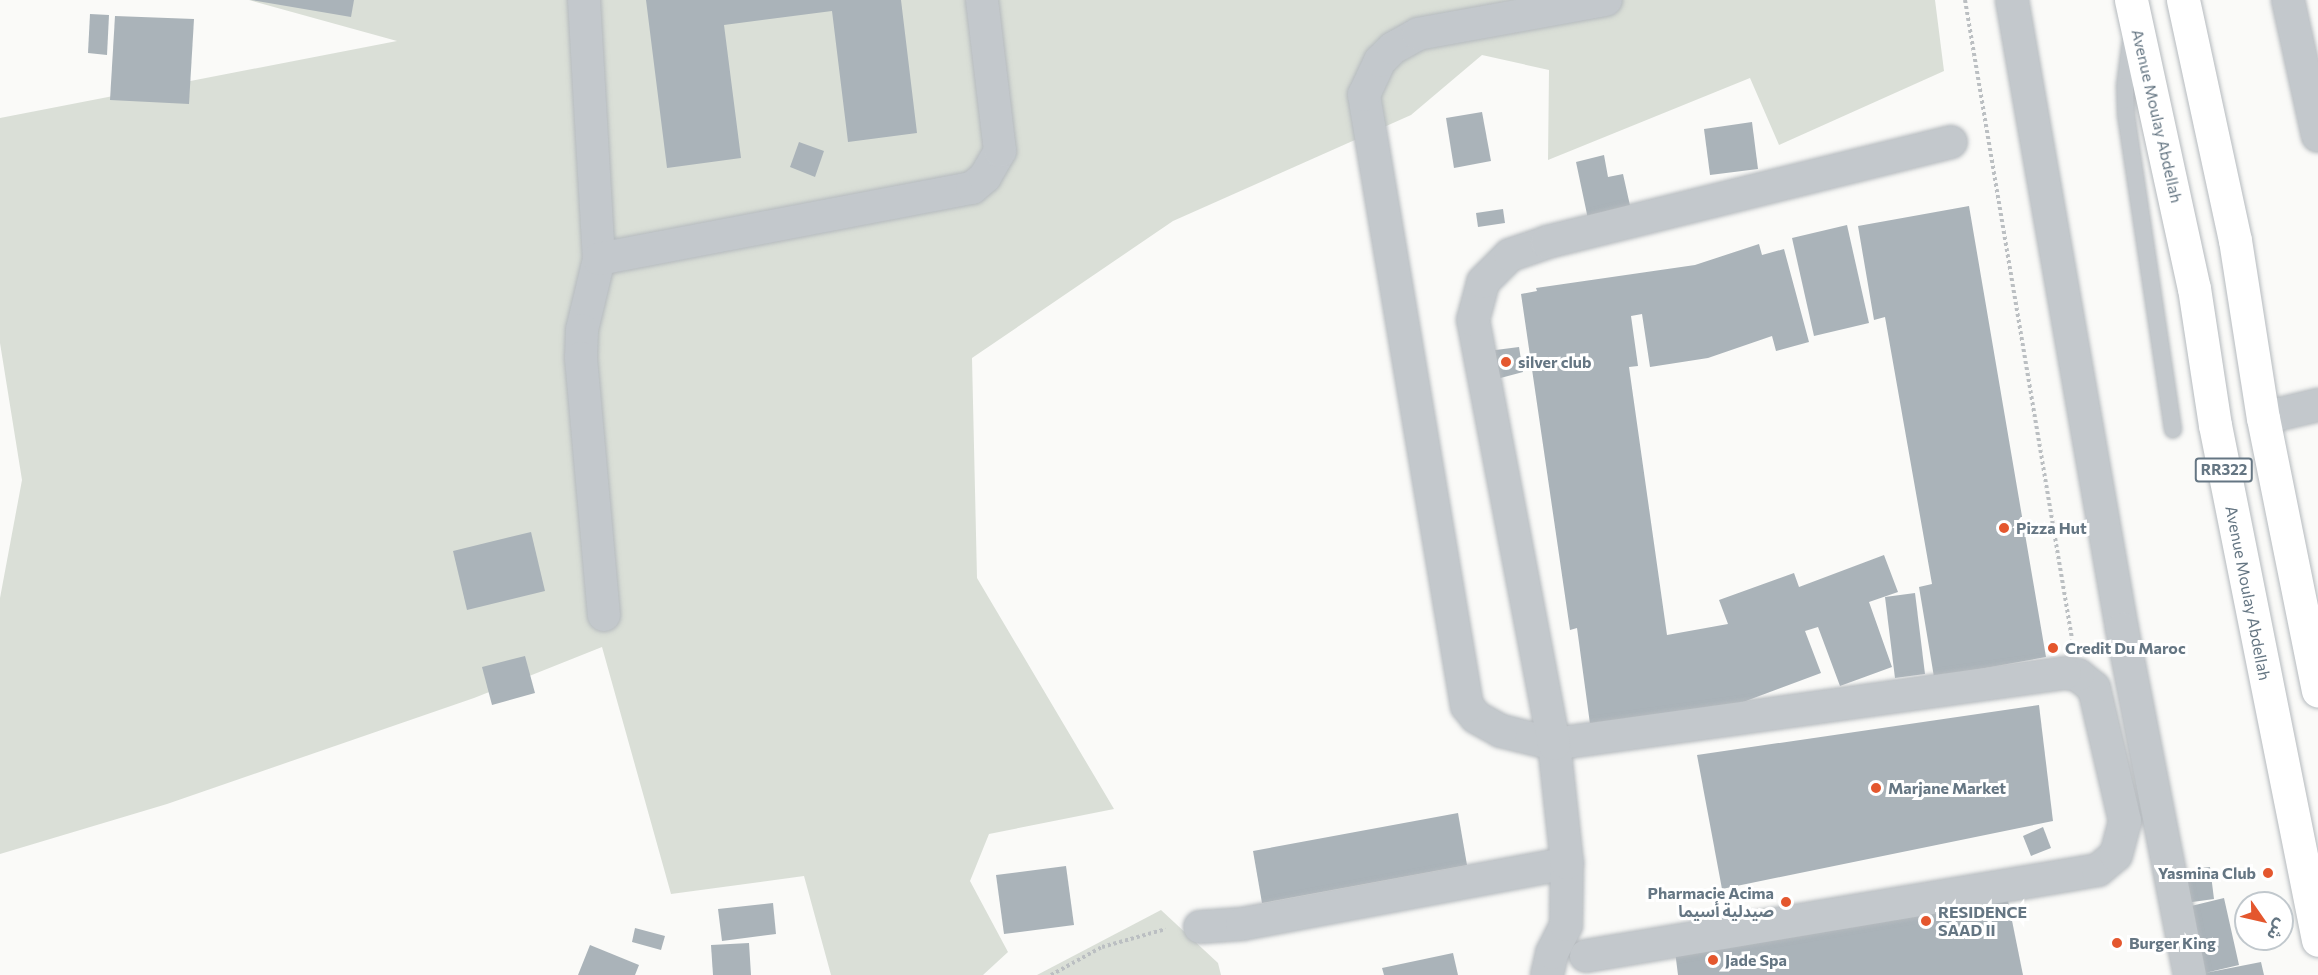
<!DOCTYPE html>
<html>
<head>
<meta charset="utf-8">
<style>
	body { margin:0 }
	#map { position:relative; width:2318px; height:975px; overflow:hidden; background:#fafaf8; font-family:Commissioner,"Noto Sans Arabic",sans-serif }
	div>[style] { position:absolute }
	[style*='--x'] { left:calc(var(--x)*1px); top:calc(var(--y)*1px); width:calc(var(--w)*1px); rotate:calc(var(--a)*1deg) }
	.green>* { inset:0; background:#dadfd7 }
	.building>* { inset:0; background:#aab3b9 }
	.path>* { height:4px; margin-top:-2px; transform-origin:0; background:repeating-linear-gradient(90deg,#bbbfc2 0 3px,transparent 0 6px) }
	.roads { filter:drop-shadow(0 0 2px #b5babe) drop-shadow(0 0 2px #b5babe) }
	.service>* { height:16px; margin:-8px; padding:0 8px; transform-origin:8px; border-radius:8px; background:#c3c8cc }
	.minor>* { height:32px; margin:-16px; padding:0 16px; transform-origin:16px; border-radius:16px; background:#c3c8cc }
	.primary>* { height:33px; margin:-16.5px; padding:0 16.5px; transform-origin:16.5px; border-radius:16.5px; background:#fff }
	.dots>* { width:16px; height:16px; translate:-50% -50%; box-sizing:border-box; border:3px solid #fff; border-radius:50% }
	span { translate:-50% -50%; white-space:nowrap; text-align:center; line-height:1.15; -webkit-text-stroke:6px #fff; paint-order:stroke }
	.shield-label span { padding:2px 4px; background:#fff; border:2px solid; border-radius:4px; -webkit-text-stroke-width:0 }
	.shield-label { font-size:15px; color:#657683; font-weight:700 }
	.street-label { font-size:16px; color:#657683 }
	.poi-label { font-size:16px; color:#657683; font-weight:700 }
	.left { translate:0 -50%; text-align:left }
	.right { translate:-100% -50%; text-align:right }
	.north { position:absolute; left:2234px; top:891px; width:60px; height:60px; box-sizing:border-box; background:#fff; border:2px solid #c1c8cd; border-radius:50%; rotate:124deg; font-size:16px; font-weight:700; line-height:24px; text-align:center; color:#657683 }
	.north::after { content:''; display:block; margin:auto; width:21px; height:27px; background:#e4572e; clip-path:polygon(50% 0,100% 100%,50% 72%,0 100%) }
</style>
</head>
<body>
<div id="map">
	<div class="green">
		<i style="clip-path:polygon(249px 0,1935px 0,1944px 71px,1779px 145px,1750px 78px,1548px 160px,1549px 70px,1482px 55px,1411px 115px,1173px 221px,972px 358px,977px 578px,1114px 809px,989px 834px,970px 881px,1008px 952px,983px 975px,831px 975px,804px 876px,671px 894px,602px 647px,474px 698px,167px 804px,0 854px,0 598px,22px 480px,0 343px,0 118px,397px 41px)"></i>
		<i style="clip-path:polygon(1161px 910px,1218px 963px,1221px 975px,1037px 975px)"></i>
	</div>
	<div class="building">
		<i style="clip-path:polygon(251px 0,354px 0,351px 17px)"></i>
		<i style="clip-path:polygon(646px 0,901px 0,917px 133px,848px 142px,832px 11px,724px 25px,741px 158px,667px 168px)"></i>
		<i style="clip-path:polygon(90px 14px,109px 15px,107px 55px,88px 53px)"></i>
		<i style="clip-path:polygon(115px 16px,194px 19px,189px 104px,110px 100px)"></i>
		<i style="clip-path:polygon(1482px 112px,1491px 161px,1454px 168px,1446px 118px)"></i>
		<i style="clip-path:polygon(1752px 122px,1758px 169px,1710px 175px,1704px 129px)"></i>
		<i style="clip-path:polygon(799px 142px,824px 151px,815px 177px,790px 167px)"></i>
		<i style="clip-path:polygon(1604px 155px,1608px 177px,1623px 174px,1631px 210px,1588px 219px,1576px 162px)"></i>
		<i style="clip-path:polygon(1969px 206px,2046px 657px,1934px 677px,1919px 587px,1932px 584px,1885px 317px,1874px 320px,1858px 226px)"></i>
		<i style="clip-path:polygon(1503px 209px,1505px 223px,1478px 227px,1476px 213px)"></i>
		<i style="clip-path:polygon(1847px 225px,1869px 323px,1814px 336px,1792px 238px)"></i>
		<i style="clip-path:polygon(1759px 244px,1762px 255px,1784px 249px,1809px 342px,1776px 351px,1772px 336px,1708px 358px,1650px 367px,1642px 314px,1631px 316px,1638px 366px,1629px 367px,1667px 635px,1728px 624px,1719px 600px,1794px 573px,1799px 587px,1884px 555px,1898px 592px,1869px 602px,1892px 667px,1840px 686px,1818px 627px,1805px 631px,1821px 673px,1703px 717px,1590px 724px,1577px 628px,1570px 630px,1521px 294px,1537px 291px,1536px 288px,1695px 265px)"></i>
		<i style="clip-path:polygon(1519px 347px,1523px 372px,1493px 380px,1488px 351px)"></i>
		<i style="clip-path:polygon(531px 532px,545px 591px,467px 610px,453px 551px)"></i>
		<i style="clip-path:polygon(1915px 593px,1925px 674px,1895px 678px,1885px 597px)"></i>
		<i style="clip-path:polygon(525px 656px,535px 693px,492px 705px,482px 667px)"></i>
		<i style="clip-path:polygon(2039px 705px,2053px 821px,1722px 889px,1697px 755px)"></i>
		<i style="clip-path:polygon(1458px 813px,1467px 865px,1262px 903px,1253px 851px)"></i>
		<i style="clip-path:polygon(2043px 827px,2051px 848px,2031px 856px,2023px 836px)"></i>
		<i style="clip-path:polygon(1066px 866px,1074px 925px,1004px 934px,996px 875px)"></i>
		<i style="clip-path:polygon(2210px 867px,2214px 899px,2178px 904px,2175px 871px)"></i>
		<i style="clip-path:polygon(2006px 891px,2023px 975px,1678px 975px,1675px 951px)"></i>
		<i style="clip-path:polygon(2224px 898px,2239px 965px,2205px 973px,2261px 962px,2264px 975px,2202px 975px,2187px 907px)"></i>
		<i style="clip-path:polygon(773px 903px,776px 934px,722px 941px,718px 909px)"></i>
		<i style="clip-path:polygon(635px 928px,665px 936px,661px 950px,632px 942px)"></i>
		<i style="clip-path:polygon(749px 943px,751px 975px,713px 975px,711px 945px)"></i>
		<i style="clip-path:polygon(590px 945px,639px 965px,635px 975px,578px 975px)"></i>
		<i style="clip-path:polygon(1453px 953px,1458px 975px,1384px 975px,1382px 968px)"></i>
	</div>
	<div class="path">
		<i style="--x:1965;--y:0;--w:648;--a:80.49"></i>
		<i style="--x:1051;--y:975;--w:58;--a:-28.8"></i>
		<i style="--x:1102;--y:947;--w:66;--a:-15.7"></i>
	</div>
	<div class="roads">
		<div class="service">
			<i style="--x:2131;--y:39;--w:47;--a:97.3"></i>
			<i style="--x:2125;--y:86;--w:29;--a:88"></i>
			<i style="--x:2126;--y:115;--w:318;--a:81.5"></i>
		</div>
		<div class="minor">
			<i style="--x:584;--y:0;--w:259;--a:86.7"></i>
			<i style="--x:599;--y:259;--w:73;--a:103.5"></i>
			<i style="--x:582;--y:330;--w:28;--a:92"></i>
			<i style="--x:581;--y:358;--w:258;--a:84.9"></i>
			<i style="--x:2012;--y:0;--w:639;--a:80.08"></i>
			<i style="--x:2122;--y:629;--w:353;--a:78.9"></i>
			<i style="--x:2288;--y:0;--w:139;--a:77.6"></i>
			<i style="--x:599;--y:259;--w:380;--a:-10.8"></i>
			<i style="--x:972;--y:188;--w:17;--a:-40"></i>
			<i style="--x:985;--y:177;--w:30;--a:-60"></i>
			<i style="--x:1000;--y:151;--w:152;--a:-96.8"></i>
			<i style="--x:2263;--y:418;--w:57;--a:-13.3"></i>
			<i style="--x:1200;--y:927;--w:42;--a:-4.1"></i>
			<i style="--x:1242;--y:924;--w:331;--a:-10.6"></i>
			<i style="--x:1586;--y:956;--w:519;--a:-9.53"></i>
			<i style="--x:2098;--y:870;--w:23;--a:-40"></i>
			<i style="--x:2116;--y:855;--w:35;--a:-75"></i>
			<i style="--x:2125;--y:821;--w:137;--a:-103.1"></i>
			<i style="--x:2094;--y:688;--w:21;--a:-141"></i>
			<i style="--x:2078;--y:675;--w:13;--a:-171"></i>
			<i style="--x:2065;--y:673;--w:516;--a:172.09"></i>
			<i style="--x:1554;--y:744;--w:55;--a:-166.2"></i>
			<i style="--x:1501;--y:731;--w:29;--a:-151"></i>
			<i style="--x:1476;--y:717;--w:14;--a:-129"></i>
			<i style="--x:1467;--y:706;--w:620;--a:-99.57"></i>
			<i style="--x:1364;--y:95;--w:38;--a:-65"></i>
			<i style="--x:1380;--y:61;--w:18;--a:-45"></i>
			<i style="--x:1393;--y:48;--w:29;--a:-29"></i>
			<i style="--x:1418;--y:34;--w:191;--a:-10.3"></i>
			<i style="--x:1547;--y:975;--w:23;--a:-77"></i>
			<i style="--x:1552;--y:953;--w:31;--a:-63"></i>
			<i style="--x:1566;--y:925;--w:62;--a:-89.1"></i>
			<i style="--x:1567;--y:863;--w:120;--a:-96.2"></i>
			<i style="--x:1554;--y:744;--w:432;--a:-100.8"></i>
			<i style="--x:1473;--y:320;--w:39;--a:-75"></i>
			<i style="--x:1483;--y:282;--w:38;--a:-45"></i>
			<i style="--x:1510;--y:255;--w:39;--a:-19"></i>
			<i style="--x:1547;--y:242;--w:416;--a:-13.9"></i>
		</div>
		<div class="primary">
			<i style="--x:2131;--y:0;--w:295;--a:77.7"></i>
			<i style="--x:2194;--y:288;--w:139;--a:81.3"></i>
			<i style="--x:2215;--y:425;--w:525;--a:78.69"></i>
			<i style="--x:2183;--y:0;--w:246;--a:77.8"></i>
			<i style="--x:2235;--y:240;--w:180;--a:81.1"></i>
			<i style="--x:2263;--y:418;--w:278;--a:78.6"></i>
		</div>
	</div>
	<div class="dots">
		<i style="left:1506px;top:362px;background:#e4572e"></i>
		<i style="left:2004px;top:528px;background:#e4572e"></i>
		<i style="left:2053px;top:648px;background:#e4572e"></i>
		<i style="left:1876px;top:788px;background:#e4572e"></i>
		<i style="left:2268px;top:873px;background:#e4572e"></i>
		<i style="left:1786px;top:902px;background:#e4572e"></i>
		<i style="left:1926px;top:921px;background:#e4572e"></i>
		<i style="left:2117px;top:943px;background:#e4572e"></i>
		<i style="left:1713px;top:960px;background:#e4572e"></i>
	</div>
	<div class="shield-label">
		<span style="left:2224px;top:470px">RR322</span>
	</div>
	<div class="street-label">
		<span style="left:2157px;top:116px;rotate:77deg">Avenue Moulay Abdellah</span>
		<span style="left:2248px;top:593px;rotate:79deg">Avenue Moulay Abdellah</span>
	</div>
	<div class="poi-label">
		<span class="left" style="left:1518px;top:362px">silver club</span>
		<span class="left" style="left:2016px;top:528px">Pizza Hut</span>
		<span class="left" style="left:2065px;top:648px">Credit Du Maroc</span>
		<span class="left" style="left:1888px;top:788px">Marjane Market</span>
		<span class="right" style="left:2256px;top:873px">Yasmina Club</span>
		<span class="right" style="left:1774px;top:902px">Pharmacie Acima<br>صيدلية أسيما</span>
		<span class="left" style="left:1938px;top:921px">RESIDENCE<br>SAAD II</span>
		<span class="left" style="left:2129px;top:943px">Burger King</span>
		<span class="left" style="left:1725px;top:960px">Jade Spa</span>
	</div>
	<div class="north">ش</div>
</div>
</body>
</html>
